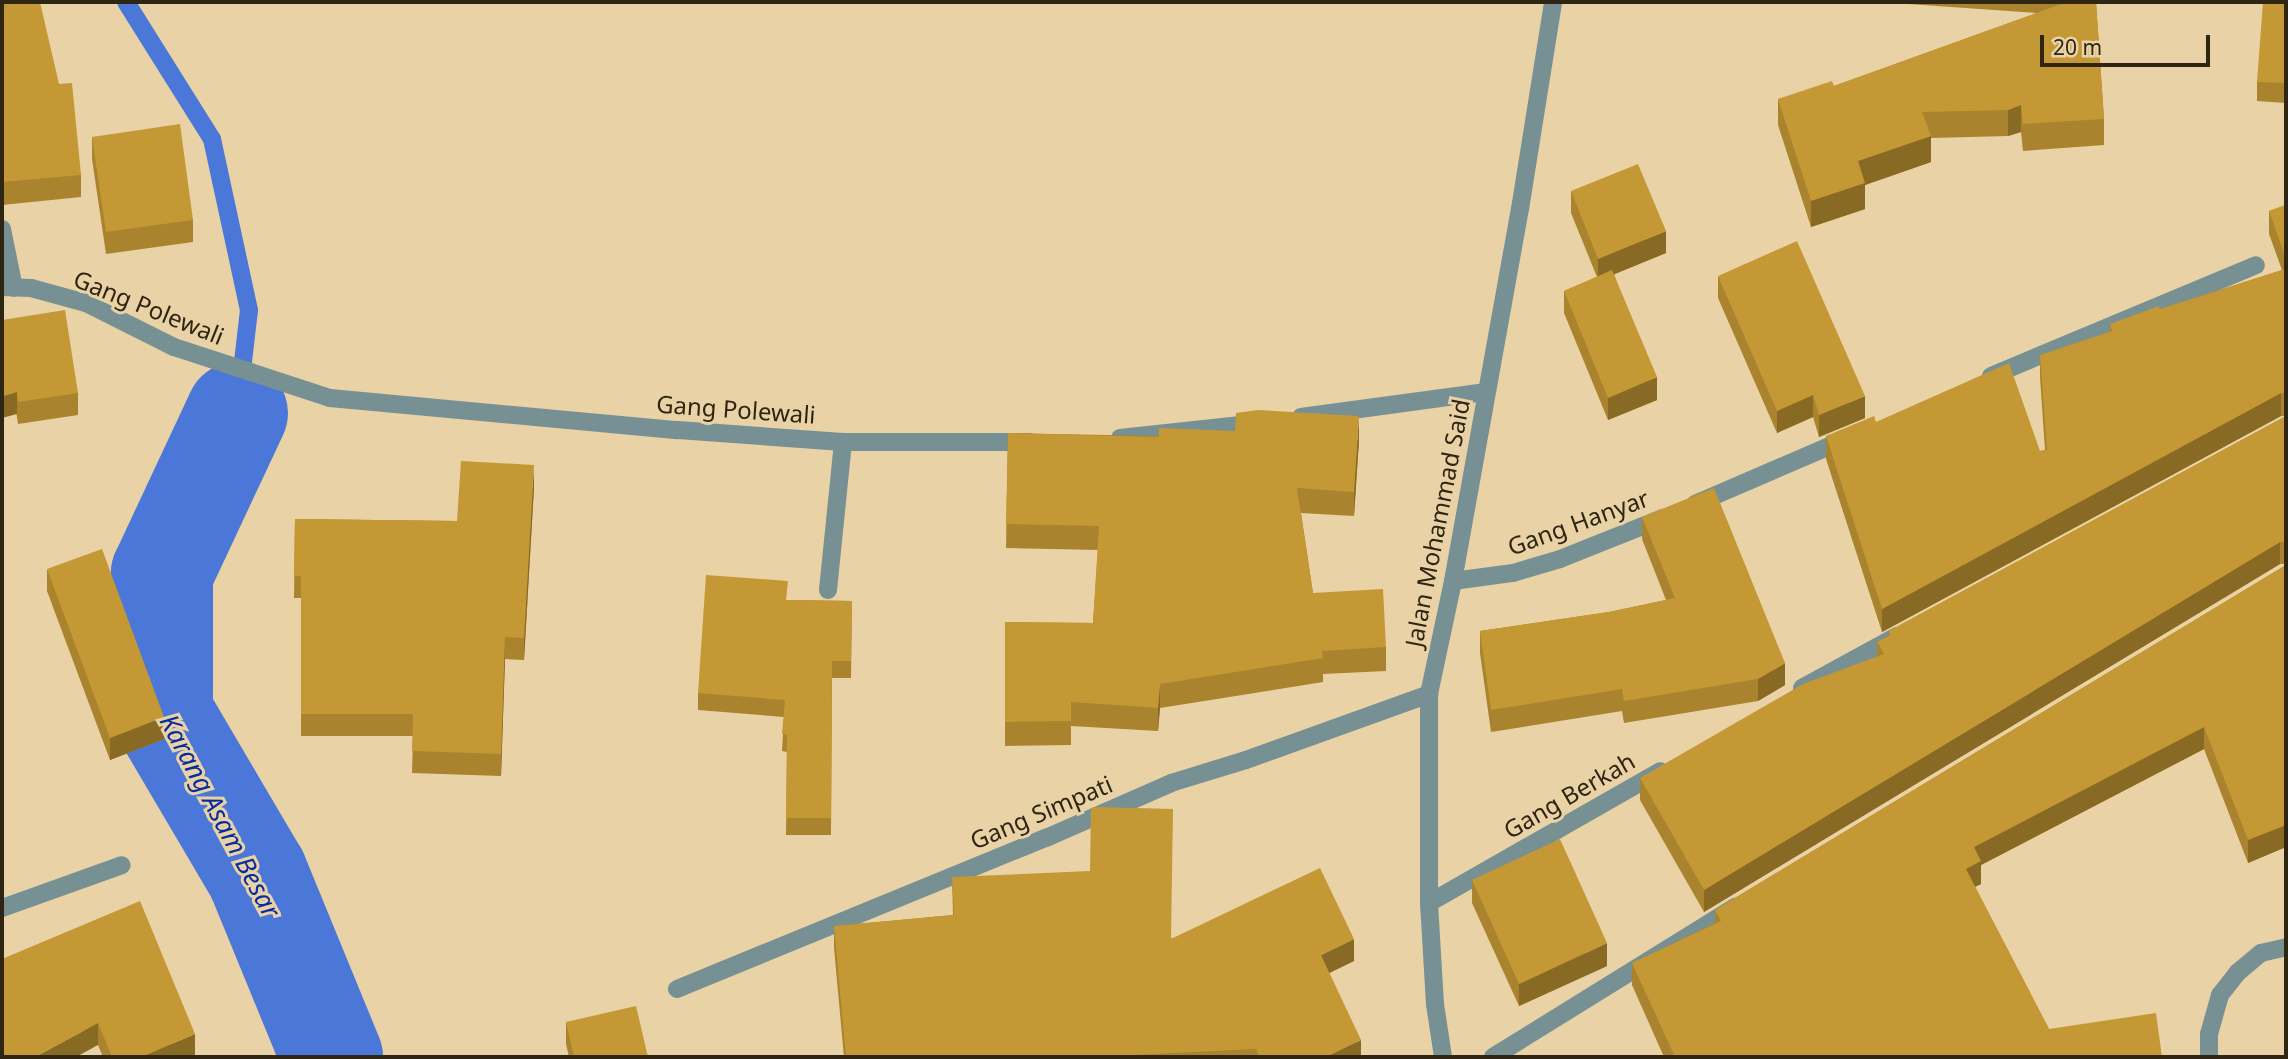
<!DOCTYPE html>
<html>
<head>
<meta charset="utf-8">
<style>
	body { margin:0 }
	#map { position:relative; width:2288px; height:1059px; overflow:hidden; background:#e9d2a5; font-family:"Noto Sans",sans-serif }
	div>[style] { position:absolute }
	[style*='--x'] { left:calc(var(--x)*1px); top:calc(var(--y)*1px); width:calc(var(--w)*1px); rotate:calc(var(--a)*1deg) }
	.stream>* { height:18px; margin:-9px; padding:0 9px; transform-origin:9px; border-radius:9px; background:#4b77d8 }
	.river>* { height:102px; margin:-51px; padding:0 51px; transform-origin:51px; border-radius:51px; background:#4b77d8 }
	.minor>* { height:18px; margin:-9px; padding:0 9px; transform-origin:9px; border-radius:9px; background:#779093 }
	.tertiary>* { height:18px; margin:-9px; padding:0 9px; transform-origin:9px; border-radius:9px; background:#779093 }
	.wall>* { inset:0; background:#a9832d }
	.shaded-wall>* { inset:0; background:#896a24 }
	.building>* { inset:0; background:#c49834 }
	span { translate:-50% -50%; white-space:nowrap; text-align:center; line-height:1.15; -webkit-text-stroke:6px #e9d2a5; paint-order:stroke }
	.street-label { font-size:24px; color:#2e2513 }
	.water-label { font-size:26px; color:#062c9e; font-style:italic }
	.frame { position:absolute; inset:0; border:4px solid #2e2513; pointer-events:none }
	.scale { position:absolute; left:2040px; top:35px; width:170px; height:32px; box-sizing:border-box; border:4px solid #2e2513; border-top:0; padding-left:9px; font-size:21px; line-height:24px; white-space:nowrap; color:#2e2513; -webkit-text-stroke:5px #e9d2a5; paint-order:stroke }
</style>
</head>
<body>
<div id="map">
	<div class="stream">
		<i style="--x:126;--y:2;--w:162;--a:57.9"></i>
		<i style="--x:212;--y:139;--w:175;--a:77.8"></i>
		<i style="--x:249;--y:310;--w:104;--a:96.6"></i>
	</div>
	<div class="river">
		<i style="--x:237;--y:413;--w:177;--a:115.1"></i>
		<i style="--x:162;--y:573;--w:140;--a:90"></i>
		<i style="--x:162;--y:713;--w:187;--a:59.5"></i>
		<i style="--x:257;--y:874;--w:198;--a:67.7"></i>
	</div>
	<div class="minor">
		<i style="--x:2;--y:229;--w:60;--a:78.5"></i>
		<i style="--x:2;--y:287;--w:29;--a:2"></i>
		<i style="--x:31;--y:288;--w:57;--a:15.3"></i>
		<i style="--x:86;--y:303;--w:98;--a:26.6"></i>
		<i style="--x:174;--y:347;--w:164;--a:18.1"></i>
		<i style="--x:330;--y:398;--w:349;--a:5.3"></i>
		<i style="--x:678;--y:430;--w:165;--a:4.2"></i>
		<i style="--x:843;--y:442;--w:186;--a:0"></i>
		<i style="--x:1991;--y:376;--w:287;--a:-22.7"></i>
		<i style="--x:1301;--y:417;--w:187;--a:-7.7"></i>
		<i style="--x:1120;--y:438;--w:140;--a:-6.2"></i>
		<i style="--x:1695;--y:504;--w:164;--a:-23.3"></i>
		<i style="--x:1453;--y:581;--w:61;--a:-7.6"></i>
		<i style="--x:1513;--y:573;--w:49;--a:-16.6"></i>
		<i style="--x:1560;--y:559;--w:111;--a:-21.7"></i>
		<i style="--x:828;--y:590;--w:149;--a:-84.2"></i>
		<i style="--x:1802;--y:688;--w:108;--a:-28.7"></i>
		<i style="--x:1429;--y:903;--w:266;--a:-29.7"></i>
		<i style="--x:2;--y:908;--w:127;--a:-19.7"></i>
		<i style="--x:677;--y:989;--w:399;--a:-22.3"></i>
		<i style="--x:1046;--y:838;--w:137;--a:-23.7"></i>
		<i style="--x:1171;--y:783;--w:78;--a:-17"></i>
		<i style="--x:1246;--y:760;--w:195;--a:-19.8"></i>
		<i style="--x:1493;--y:1057;--w:285;--a:-31.8"></i>
		<i style="--x:2209;--y:1057;--w:23;--a:-90"></i>
		<i style="--x:2209;--y:1034;--w:41;--a:-74.2"></i>
		<i style="--x:2220;--y:995;--w:28;--a:-52"></i>
		<i style="--x:2237;--y:973;--w:31;--a:-40"></i>
		<i style="--x:2261;--y:953;--w:26;--a:-13"></i>
	</div>
	<div class="tertiary">
		<i style="--x:1443;--y:1057;--w:54;--a:-98.6"></i>
		<i style="--x:1435;--y:1004;--w:101;--a:-93.4"></i>
		<i style="--x:1429;--y:903;--w:209;--a:-90"></i>
		<i style="--x:1429;--y:694;--w:116;--a:-78"></i>
		<i style="--x:1453;--y:581;--w:378;--a:-79.8"></i>
		<i style="--x:1520;--y:209;--w:210;--a:-80.9"></i>
	</div>
	<div class="wall">
		<i style="clip-path:polygon(2px 2px,81px 175px,81px 197px,2px 205px)"></i>
		<i style="clip-path:polygon(1879px 2px,2096px 2px,2104px 119px,2104px 145px,2023px 151px,2021px 132px,2008px 136px,1931px 138px,1931px 162px,1865px 185px,1865px 209px,1811px 227px,1778px 125px,1778px 99px,1834px 86px,2037px 13px)"></i>
		<i style="clip-path:polygon(2286px 2px,2286px 103px,2257px 101px,2257px 82px)"></i>
		<i style="clip-path:polygon(92px 137px,193px 220px,193px 242px,106px 254px,92px 159px)"></i>
		<i style="clip-path:polygon(1571px 191px,1666px 253px,1614px 274px,1657px 400px,1608px 420px,1564px 313px,1564px 291px,1597px 277px,1571px 213px)"></i>
		<i style="clip-path:polygon(2286px 205px,2286px 416px,2281px 416px,1882px 632px,1826px 459px,1826px 436px,1876px 422px,2040px 451px,2045px 450px,2040px 377px,2040px 355px,2110px 332px,2110px 324px,2160px 309px,2282px 270px,2269px 234px,2269px 211px)"></i>
		<i style="clip-path:polygon(1718px 276px,1865px 418px,1819px 437px,1813px 417px,1777px 433px,1718px 298px)"></i>
		<i style="clip-path:polygon(2px 320px,78px 393px,78px 415px,18px 424px)"></i>
		<i style="clip-path:polygon(2286px 416px,2286px 564px,2280px 564px,1704px 912px,1640px 800px,1640px 778px,1877px 657px,1877px 642px,1889px 635px,1889px 631px)"></i>
		<i style="clip-path:polygon(1008px 433px,1359px 440px,1354px 516px,1301px 513px,1313px 593px,1386px 647px,1386px 671px,1323px 674px,1323px 682px,1160px 708px,1158px 731px,1071px 726px,1071px 745px,1005px 746px,1005px 622px,1093px 623px,1098px 550px,1006px 548px)"></i>
		<i style="clip-path:polygon(534px 487px,524px 660px,505px 659px,501px 776px,412px 773px,413px 736px,301px 736px,301px 598px,294px 598px,295px 519px,457px 521px)"></i>
		<i style="clip-path:polygon(1642px 517px,1785px 685px,1758px 701px,1624px 723px,1622px 711px,1491px 732px,1480px 653px,1480px 631px,1609px 612px,1666px 600px,1642px 539px)"></i>
		<i style="clip-path:polygon(2286px 565px,2286px 847px,2248px 863px,2204px 749px,1981px 865px,1981px 884px,1975px 887px,2049px 1029px,2162px 1057px,1664px 1057px,1632px 985px,1632px 963px,1715px 923px,1715px 910px)"></i>
		<i style="clip-path:polygon(47px 569px,164px 739px,110px 760px,47px 591px)"></i>
		<i style="clip-path:polygon(788px 600px,852px 601px,851px 678px,832px 678px,831px 835px,786px 835px,787px 752px,782px 751px,784px 717px,698px 710px,698px 693px)"></i>
		<i style="clip-path:polygon(952px 877px,1171px 938px,1354px 961px,1329px 973px,1361px 1057px,844px 1057px,834px 948px,834px 926px,953px 915px)"></i>
		<i style="clip-path:polygon(1472px 880px,1607px 966px,1519px 1006px,1472px 903px)"></i>
		<i style="clip-path:polygon(2px 959px,195px 1057px,103px 1057px,98px 1045px)"></i>
		<i style="clip-path:polygon(566px 1022px,648px 1057px,569px 1057px,566px 1044px)"></i>
	</div>
	<div class="shaded-wall">
		<i style="clip-path:polygon(2021px 105px,2021px 132px,2008px 136px,2008px 110px)"></i>
		<i style="clip-path:polygon(1931px 136px,1931px 162px,1865px 185px,1865px 209px,1811px 227px,1811px 201px,1858px 161px)"></i>
		<i style="clip-path:polygon(1666px 231px,1666px 253px,1598px 281px,1598px 259px)"></i>
		<i style="clip-path:polygon(1657px 377px,1657px 400px,1608px 420px,1608px 398px)"></i>
		<i style="clip-path:polygon(17px 392px,17px 414px,2px 418px,2px 396px)"></i>
		<i style="clip-path:polygon(2281px 393px,2281px 416px,1882px 632px,1882px 609px)"></i>
		<i style="clip-path:polygon(1813px 395px,1813px 417px,1777px 433px,1777px 411px)"></i>
		<i style="clip-path:polygon(1865px 396px,1865px 418px,1819px 437px,1819px 415px)"></i>
		<i style="clip-path:polygon(1359px 416px,1359px 440px,1354px 516px,1354px 492px)"></i>
		<i style="clip-path:polygon(534px 465px,534px 487px,524px 660px,524px 638px)"></i>
		<i style="clip-path:polygon(2280px 542px,2280px 564px,1704px 912px,1704px 890px)"></i>
		<i style="clip-path:polygon(505px 637px,505px 659px,501px 776px,501px 754px)"></i>
		<i style="clip-path:polygon(1785px 663px,1785px 685px,1758px 701px,1758px 679px)"></i>
		<i style="clip-path:polygon(1160px 684px,1160px 708px,1158px 731px,1158px 708px)"></i>
		<i style="clip-path:polygon(164px 717px,164px 739px,110px 760px,110px 738px)"></i>
		<i style="clip-path:polygon(2204px 727px,2204px 749px,1981px 865px,1981px 884px,1966px 891px,1966px 869px,1974px 847px)"></i>
		<i style="clip-path:polygon(2286px 825px,2286px 847px,2248px 863px,2248px 840px)"></i>
		<i style="clip-path:polygon(1354px 939px,1354px 961px,1321px 977px,1321px 955px)"></i>
		<i style="clip-path:polygon(1607px 943px,1607px 966px,1519px 1006px,1519px 984px)"></i>
		<i style="clip-path:polygon(98px 1023px,98px 1045px,76px 1057px,35px 1057px)"></i>
		<i style="clip-path:polygon(195px 1034px,195px 1057px,141px 1057px)"></i>
		<i style="clip-path:polygon(1361px 1040px,1361px 1057px,1326px 1057px)"></i>
	</div>
	<div class="building">
		<i style="clip-path:polygon(2px 2px,40px 2px,59px 84px,72px 83px,81px 175px,2px 182px)"></i>
		<i style="clip-path:polygon(2067px 2px,2096px 2px,2104px 119px,2023px 124px,2021px 105px,2008px 110px,1922px 112px,1931px 136px,1858px 161px,1865px 183px,1811px 201px,1778px 99px,1832px 81px,1834px 86px)"></i>
		<i style="clip-path:polygon(2263px 2px,2286px 2px,2286px 83px,2257px 82px)"></i>
		<i style="clip-path:polygon(180px 124px,193px 220px,106px 232px,92px 137px)"></i>
		<i style="clip-path:polygon(1638px 164px,1666px 231px,1598px 259px,1571px 191px)"></i>
		<i style="clip-path:polygon(2286px 205px,2286px 259px,2269px 211px)"></i>
		<i style="clip-path:polygon(1797px 241px,1865px 396px,1819px 415px,1813px 395px,1777px 411px,1718px 276px)"></i>
		<i style="clip-path:polygon(2286px 269px,2286px 393px,2281px 393px,1882px 609px,1826px 436px,1874px 416px,1876px 422px,2009px 363px,2040px 451px,2047px 450px,2040px 355px,2112px 331px,2110px 324px,2159px 306px,2160px 309px)"></i>
		<i style="clip-path:polygon(1612px 270px,1657px 377px,1608px 398px,1564px 291px)"></i>
		<i style="clip-path:polygon(65px 310px,78px 393px,18px 402px,17px 392px,2px 396px,2px 320px)"></i>
		<i style="clip-path:polygon(1258px 410px,1359px 416px,1354px 492px,1297px 488px,1313px 593px,1383px 589px,1386px 647px,1322px 651px,1323px 658px,1160px 684px,1158px 708px,1071px 702px,1071px 721px,1005px 722px,1005px 622px,1093px 623px,1099px 526px,1006px 524px,1008px 433px,1159px 437px,1159px 428px,1235px 431px,1236px 413px)"></i>
		<i style="clip-path:polygon(2286px 416px,2286px 542px,2280px 542px,1704px 890px,1640px 778px,1803px 684px,1884px 654px,1877px 642px,1890px 635px,1889px 631px)"></i>
		<i style="clip-path:polygon(461px 461px,534px 465px,524px 638px,505px 637px,501px 754px,412px 751px,413px 714px,301px 714px,301px 576px,294px 576px,295px 519px,457px 521px)"></i>
		<i style="clip-path:polygon(1714px 488px,1785px 663px,1758px 679px,1624px 701px,1622px 689px,1491px 710px,1480px 631px,1609px 612px,1675px 598px,1642px 517px)"></i>
		<i style="clip-path:polygon(102px 549px,164px 717px,110px 738px,47px 569px)"></i>
		<i style="clip-path:polygon(2286px 565px,2286px 825px,2248px 840px,2204px 727px,1974px 847px,1981px 861px,1966px 869px,2049px 1029px,2156px 1013px,2162px 1057px,1675px 1057px,1632px 963px,1721px 921px,1715px 910px)"></i>
		<i style="clip-path:polygon(706px 575px,788px 581px,786px 600px,852px 601px,851px 661px,832px 661px,831px 818px,786px 818px,787px 735px,782px 734px,785px 700px,698px 693px)"></i>
		<i style="clip-path:polygon(1095px 807px,1173px 809px,1171px 939px,1320px 868px,1354px 939px,1321px 955px,1361px 1040px,1326px 1057px,1260px 1057px,1256px 1049px,1113px 1056px,1113px 1057px,846px 1057px,834px 926px,954px 915px,952px 877px,1090px 871px,1091px 808px)"></i>
		<i style="clip-path:polygon(1560px 839px,1607px 943px,1519px 984px,1472px 880px)"></i>
		<i style="clip-path:polygon(140px 901px,195px 1034px,141px 1057px,112px 1057px,98px 1023px,35px 1057px,2px 1057px,2px 959px)"></i>
		<i style="clip-path:polygon(636px 1006px,648px 1057px,574px 1057px,566px 1022px)"></i>
	</div>
	<div class="street-label">
		<span style="left:149px;top:307px;rotate:22deg">Gang Polewali</span>
		<span style="left:736px;top:409px;rotate:4deg">Gang Polewali</span>
		<span style="left:1578px;top:522px;rotate:-20deg">Gang Hanyar</span>
		<span style="left:1437px;top:523px;rotate:-79deg">Jalan Mohammad Said</span>
		<span style="left:1569px;top:795px;rotate:-30deg">Gang Berkah</span>
		<span style="left:1041px;top:812px;rotate:-23deg">Gang Simpati</span>
	</div>
	<div class="water-label">
		<span style="left:220px;top:816px;rotate:62deg">Karang Asam Besar</span>
	</div>
	<div class="frame"></div>
	<div class="scale">20 m</div>
</div>
</body>
</html>
